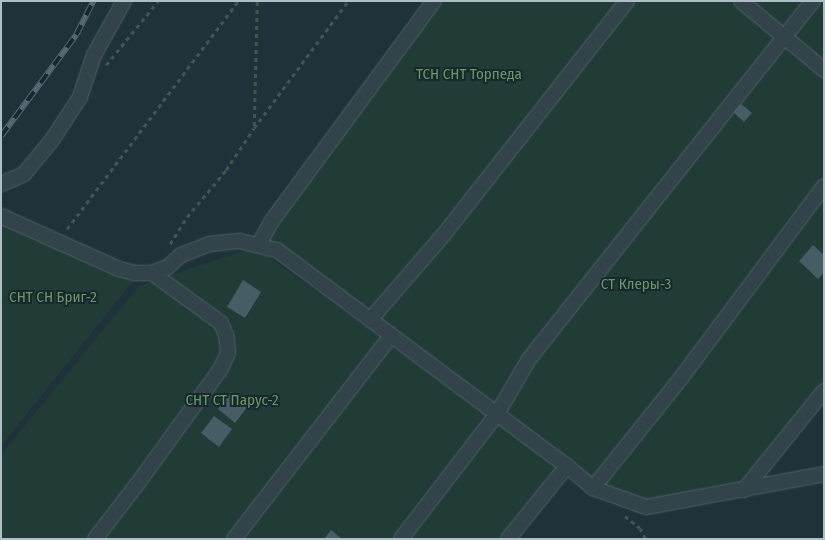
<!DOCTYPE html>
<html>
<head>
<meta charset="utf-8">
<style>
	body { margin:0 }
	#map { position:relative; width:825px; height:540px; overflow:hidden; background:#1f323a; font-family:"Fira Sans Condensed",sans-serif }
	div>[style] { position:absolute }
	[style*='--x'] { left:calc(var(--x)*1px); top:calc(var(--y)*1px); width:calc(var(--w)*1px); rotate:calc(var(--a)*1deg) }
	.green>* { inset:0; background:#213b36 }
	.building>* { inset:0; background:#465d66 }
	.path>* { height:2.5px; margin-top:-1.25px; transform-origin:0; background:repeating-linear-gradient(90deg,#3e5753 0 4px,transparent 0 8px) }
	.roads { filter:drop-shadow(0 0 1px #506168) drop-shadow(0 0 1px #506168) }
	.minor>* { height:14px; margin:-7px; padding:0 7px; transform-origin:7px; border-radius:7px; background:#33434a }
	.rail>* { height:5.5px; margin-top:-2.75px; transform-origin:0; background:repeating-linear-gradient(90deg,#18282e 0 11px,#546972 0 22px); box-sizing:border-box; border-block:1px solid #546972 }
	span { translate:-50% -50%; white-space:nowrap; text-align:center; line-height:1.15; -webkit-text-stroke:4px #18282e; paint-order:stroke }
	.park-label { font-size:15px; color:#669963 }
	.frame { position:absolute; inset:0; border:2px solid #adbec7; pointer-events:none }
</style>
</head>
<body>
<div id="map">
	<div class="green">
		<i style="clip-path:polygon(431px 1px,824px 1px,824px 388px,744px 490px,646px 507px,593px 488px,259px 244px)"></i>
		<i style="clip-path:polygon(1px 213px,133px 281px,1px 446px)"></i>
		<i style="clip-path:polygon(255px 247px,567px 472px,511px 539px,1px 539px,1px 455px,139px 286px)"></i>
	</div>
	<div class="building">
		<i style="clip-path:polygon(738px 101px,752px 113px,744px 122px,731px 110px)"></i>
		<i style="clip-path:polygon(813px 245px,824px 255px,824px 272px,818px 279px,799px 261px)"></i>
		<i style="clip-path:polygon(243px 280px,261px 292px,245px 318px,227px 307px)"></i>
		<i style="clip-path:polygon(231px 392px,249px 405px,235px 423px,218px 409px)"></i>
		<i style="clip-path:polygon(214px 416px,232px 429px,219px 447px,201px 433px)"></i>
		<i style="clip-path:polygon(331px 530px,342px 539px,324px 539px)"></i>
	</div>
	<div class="path">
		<i style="--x:106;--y:65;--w:82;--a:-50.9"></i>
		<i style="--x:254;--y:126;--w:125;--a:-88.6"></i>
		<i style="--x:67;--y:229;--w:285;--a:-53.1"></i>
		<i style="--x:170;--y:244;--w:32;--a:-58"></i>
		<i style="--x:187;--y:217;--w:61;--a:-50.3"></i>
		<i style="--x:226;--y:170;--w:50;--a:-56.3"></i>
		<i style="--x:254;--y:128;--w:158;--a:-53.5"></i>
		<i style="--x:625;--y:516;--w:19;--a:39"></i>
		<i style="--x:640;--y:528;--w:13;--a:61"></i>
	</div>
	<div class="roads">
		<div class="minor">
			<i style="--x:741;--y:1;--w:108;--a:39.7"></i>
			<i style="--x:1;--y:184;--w:25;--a:-23"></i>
			<i style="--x:24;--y:174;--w:44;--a:-50.5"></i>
			<i style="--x:52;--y:140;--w:51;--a:-56.9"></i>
			<i style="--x:80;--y:97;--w:44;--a:-71.6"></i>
			<i style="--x:94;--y:55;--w:62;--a:-60.9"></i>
			<i style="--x:1;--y:216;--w:129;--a:24.2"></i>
			<i style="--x:119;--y:269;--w:16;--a:14"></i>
			<i style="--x:135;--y:273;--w:17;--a:0"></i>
			<i style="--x:152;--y:273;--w:17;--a:-21"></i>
			<i style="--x:168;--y:267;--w:18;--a:-43"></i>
			<i style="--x:181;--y:255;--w:30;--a:-21"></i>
			<i style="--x:209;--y:244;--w:31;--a:-6"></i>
			<i style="--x:240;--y:241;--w:38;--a:14"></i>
			<i style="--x:277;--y:250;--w:362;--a:36.7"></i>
			<i style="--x:567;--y:466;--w:34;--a:40"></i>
			<i style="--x:593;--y:488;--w:56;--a:19.7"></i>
			<i style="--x:646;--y:507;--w:181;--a:-10.5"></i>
			<i style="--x:259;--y:244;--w:25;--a:-61"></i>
			<i style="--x:271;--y:222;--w:275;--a:-53.6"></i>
			<i style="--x:370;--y:320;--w:115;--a:-49.2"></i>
			<i style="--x:445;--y:233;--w:295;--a:-51.9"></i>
			<i style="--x:593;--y:488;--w:141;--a:-51.3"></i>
			<i style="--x:681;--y:378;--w:239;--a:-53.3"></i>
			<i style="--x:744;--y:490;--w:127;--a:-51.1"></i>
			<i style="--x:95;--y:539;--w:76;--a:-52.5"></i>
			<i style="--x:141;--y:479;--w:135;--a:-54.1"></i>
			<i style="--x:220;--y:370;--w:19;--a:-65"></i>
			<i style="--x:228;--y:353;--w:18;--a:-96"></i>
			<i style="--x:226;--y:335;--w:13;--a:-113"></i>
			<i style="--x:221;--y:323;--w:85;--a:-144.1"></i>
			<i style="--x:234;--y:539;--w:257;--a:-52.3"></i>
			<i style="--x:401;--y:539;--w:158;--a:-52.5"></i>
			<i style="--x:497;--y:414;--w:64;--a:-59.8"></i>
			<i style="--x:529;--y:359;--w:457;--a:-51.6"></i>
			<i style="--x:508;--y:539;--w:94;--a:-51.1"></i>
		</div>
	</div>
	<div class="rail">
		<i style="--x:1;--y:136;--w:126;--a:-53.4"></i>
		<i style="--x:76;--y:35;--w:38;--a:-63"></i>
	</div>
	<div class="park-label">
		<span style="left:469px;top:75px">ТСН СНТ Торпеда</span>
		<span style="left:636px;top:285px">СТ Клеры-3</span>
		<span style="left:53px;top:298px">СНТ СН Бриг-2</span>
		<span style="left:232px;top:401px">СНТ СТ Парус-2</span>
	</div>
	<div class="frame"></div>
</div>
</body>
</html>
